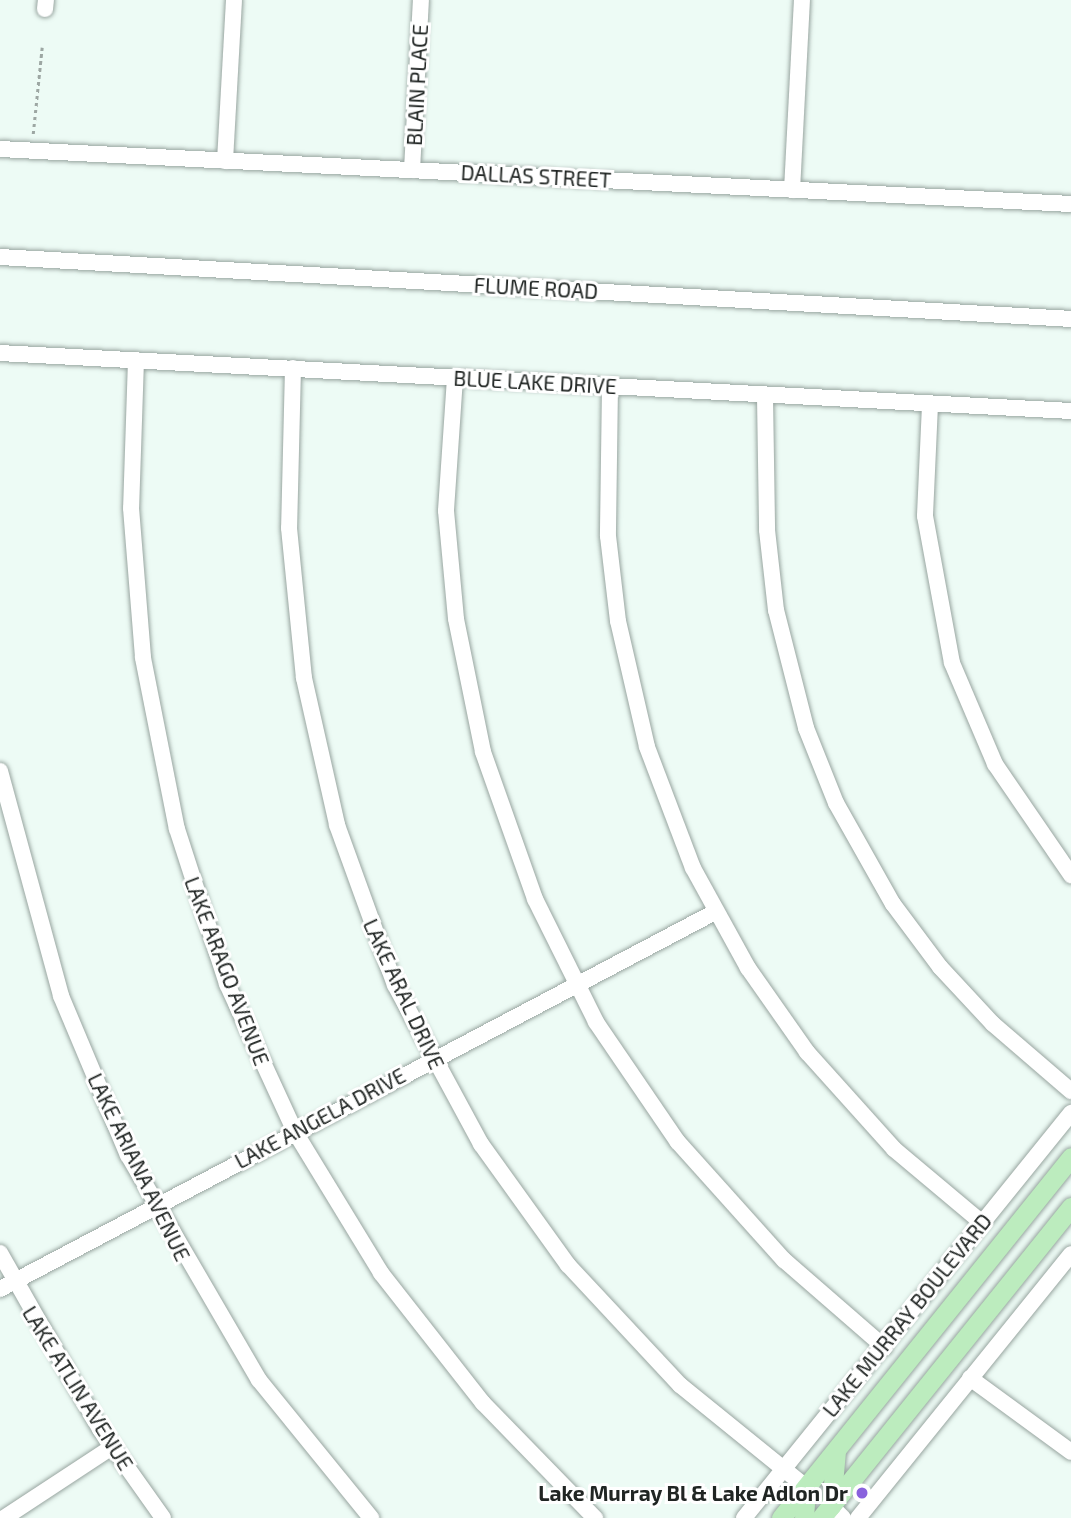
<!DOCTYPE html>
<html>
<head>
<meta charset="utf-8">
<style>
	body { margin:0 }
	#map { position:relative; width:1071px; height:1518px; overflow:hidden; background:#edfbf5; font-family:"Exo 2",sans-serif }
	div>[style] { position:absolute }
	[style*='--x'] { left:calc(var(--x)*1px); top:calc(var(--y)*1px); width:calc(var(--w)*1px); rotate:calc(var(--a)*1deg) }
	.path>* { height:2.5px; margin-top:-1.25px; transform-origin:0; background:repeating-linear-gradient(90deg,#9da7a3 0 3.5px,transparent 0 7px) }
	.roads { filter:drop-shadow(0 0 2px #98a5a0) drop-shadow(0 0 2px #98a5a0) }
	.minor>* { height:16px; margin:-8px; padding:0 8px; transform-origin:8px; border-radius:8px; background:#fff }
	.major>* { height:19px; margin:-9.5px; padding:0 9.5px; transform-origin:9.5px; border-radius:9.5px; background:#bcecbe }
	.dots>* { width:19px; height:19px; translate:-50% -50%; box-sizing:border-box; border:4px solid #fff; border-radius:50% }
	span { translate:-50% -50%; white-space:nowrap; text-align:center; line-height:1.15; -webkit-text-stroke:6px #fff; paint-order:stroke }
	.street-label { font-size:21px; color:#202523 }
	.poi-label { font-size:21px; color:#202523; font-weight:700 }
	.right { translate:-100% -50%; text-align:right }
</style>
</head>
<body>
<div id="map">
	<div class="path">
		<i style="--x:33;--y:134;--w:87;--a:-84.1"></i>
	</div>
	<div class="roads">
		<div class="minor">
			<i style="--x:45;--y:9;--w:9;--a:-84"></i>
			<i style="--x:0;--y:149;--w:1072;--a:2.94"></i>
			<i style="--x:225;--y:161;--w:161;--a:-86.8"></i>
			<i style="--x:412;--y:170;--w:170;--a:-87"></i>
			<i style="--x:792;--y:190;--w:190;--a:-87"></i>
			<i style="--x:0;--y:257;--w:1073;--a:3.31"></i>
			<i style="--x:0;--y:353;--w:1073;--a:3.1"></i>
			<i style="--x:136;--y:360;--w:148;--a:91.9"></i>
			<i style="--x:131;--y:508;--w:150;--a:85.4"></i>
			<i style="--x:143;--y:658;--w:174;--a:78.8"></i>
			<i style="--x:177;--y:829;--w:163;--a:72.1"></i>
			<i style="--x:227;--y:984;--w:163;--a:65.3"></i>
			<i style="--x:295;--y:1132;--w:165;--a:58.6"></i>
			<i style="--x:381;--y:1273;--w:165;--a:51.9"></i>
			<i style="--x:483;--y:1403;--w:161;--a:45.8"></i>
			<i style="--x:293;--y:368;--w:160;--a:91.4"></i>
			<i style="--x:289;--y:528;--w:151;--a:84.3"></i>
			<i style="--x:304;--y:678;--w:151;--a:77.3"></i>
			<i style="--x:337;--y:825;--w:170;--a:70.1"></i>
			<i style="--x:395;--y:985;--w:181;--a:61.6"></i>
			<i style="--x:481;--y:1144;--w:149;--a:54.3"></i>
			<i style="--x:568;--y:1265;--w:164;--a:47"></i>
			<i style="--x:680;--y:1385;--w:162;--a:39"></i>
			<i style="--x:455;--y:378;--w:133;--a:93.9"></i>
			<i style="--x:446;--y:511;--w:108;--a:84.7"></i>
			<i style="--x:456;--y:619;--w:136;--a:78.5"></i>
			<i style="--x:483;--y:752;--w:156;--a:70.5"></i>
			<i style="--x:535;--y:899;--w:137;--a:63.6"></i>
			<i style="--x:596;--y:1022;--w:145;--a:55.7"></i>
			<i style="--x:678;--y:1142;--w:159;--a:48.1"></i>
			<i style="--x:784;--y:1260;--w:133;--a:41"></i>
			<i style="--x:610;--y:386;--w:150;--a:90.8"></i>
			<i style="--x:608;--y:536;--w:86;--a:83.3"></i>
			<i style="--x:618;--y:621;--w:129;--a:77"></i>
			<i style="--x:647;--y:747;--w:129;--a:69.2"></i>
			<i style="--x:693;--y:868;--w:114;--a:61.2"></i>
			<i style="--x:748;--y:968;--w:103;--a:54.9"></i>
			<i style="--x:807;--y:1052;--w:130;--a:48.1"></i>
			<i style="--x:894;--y:1149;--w:114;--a:40"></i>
			<i style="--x:765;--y:397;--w:133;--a:89.1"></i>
			<i style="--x:767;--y:530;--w:81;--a:83.6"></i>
			<i style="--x:776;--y:610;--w:122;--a:75.7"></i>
			<i style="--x:806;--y:728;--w:81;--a:68.2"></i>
			<i style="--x:836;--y:803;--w:116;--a:60.6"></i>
			<i style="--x:893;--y:904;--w:79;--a:53.3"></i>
			<i style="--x:940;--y:967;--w:78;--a:47.1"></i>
			<i style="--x:993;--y:1024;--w:103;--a:40.7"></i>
			<i style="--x:930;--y:405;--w:111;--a:92.6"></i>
			<i style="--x:925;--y:516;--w:149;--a:79.6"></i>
			<i style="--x:952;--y:663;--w:110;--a:66.9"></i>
			<i style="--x:995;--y:764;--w:135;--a:55.6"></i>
			<i style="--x:0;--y:771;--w:233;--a:74.8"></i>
			<i style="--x:61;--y:996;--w:173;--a:67.2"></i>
			<i style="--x:128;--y:1155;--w:260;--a:59.8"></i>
			<i style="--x:259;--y:1380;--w:178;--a:50.9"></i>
			<i style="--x:0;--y:1253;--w:202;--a:60.4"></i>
			<i style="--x:100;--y:1429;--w:109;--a:54.7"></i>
			<i style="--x:0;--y:1289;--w:808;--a:-27.8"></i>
			<i style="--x:970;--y:1378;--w:125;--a:36.2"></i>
			<i style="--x:831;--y:1506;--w:17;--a:45"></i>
			<i style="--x:4;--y:1518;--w:129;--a:-33.3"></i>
			<i style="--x:744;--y:1518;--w:521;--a:-51.08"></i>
			<i style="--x:858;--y:1518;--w:339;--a:-51.1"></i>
		</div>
		<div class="major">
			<i style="--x:831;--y:1506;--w:55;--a:-84.8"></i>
			<i style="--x:781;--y:1518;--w:463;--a:-51.2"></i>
			<i style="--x:804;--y:1518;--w:31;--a:-86"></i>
			<i style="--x:821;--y:1518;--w:399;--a:-51.2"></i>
		</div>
	</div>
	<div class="dots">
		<i style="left:862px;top:1493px;background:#8962dd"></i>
	</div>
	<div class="street-label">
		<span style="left:417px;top:85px;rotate:-87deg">BLAIN PLACE</span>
		<span style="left:536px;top:176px;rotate:3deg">DALLAS STREET</span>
		<span style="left:536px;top:288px;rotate:3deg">FLUME ROAD</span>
		<span style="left:535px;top:382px;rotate:3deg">BLUE LAKE DRIVE</span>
		<span style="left:227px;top:971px;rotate:69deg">LAKE ARAGO AVENUE</span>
		<span style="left:404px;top:994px;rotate:65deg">LAKE ARAL DRIVE</span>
		<span style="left:320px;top:1118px;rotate:-28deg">LAKE ANGELA DRIVE</span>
		<span style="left:139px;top:1167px;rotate:64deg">LAKE ARIANA AVENUE</span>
		<span style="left:907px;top:1315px;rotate:-51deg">LAKE MURRAY BOULEVARD</span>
		<span style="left:78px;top:1388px;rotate:58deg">LAKE ATLIN AVENUE</span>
	</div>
	<div class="poi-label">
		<span class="right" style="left:848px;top:1493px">Lake Murray Bl &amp; Lake Adlon Dr</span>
	</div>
</div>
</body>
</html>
